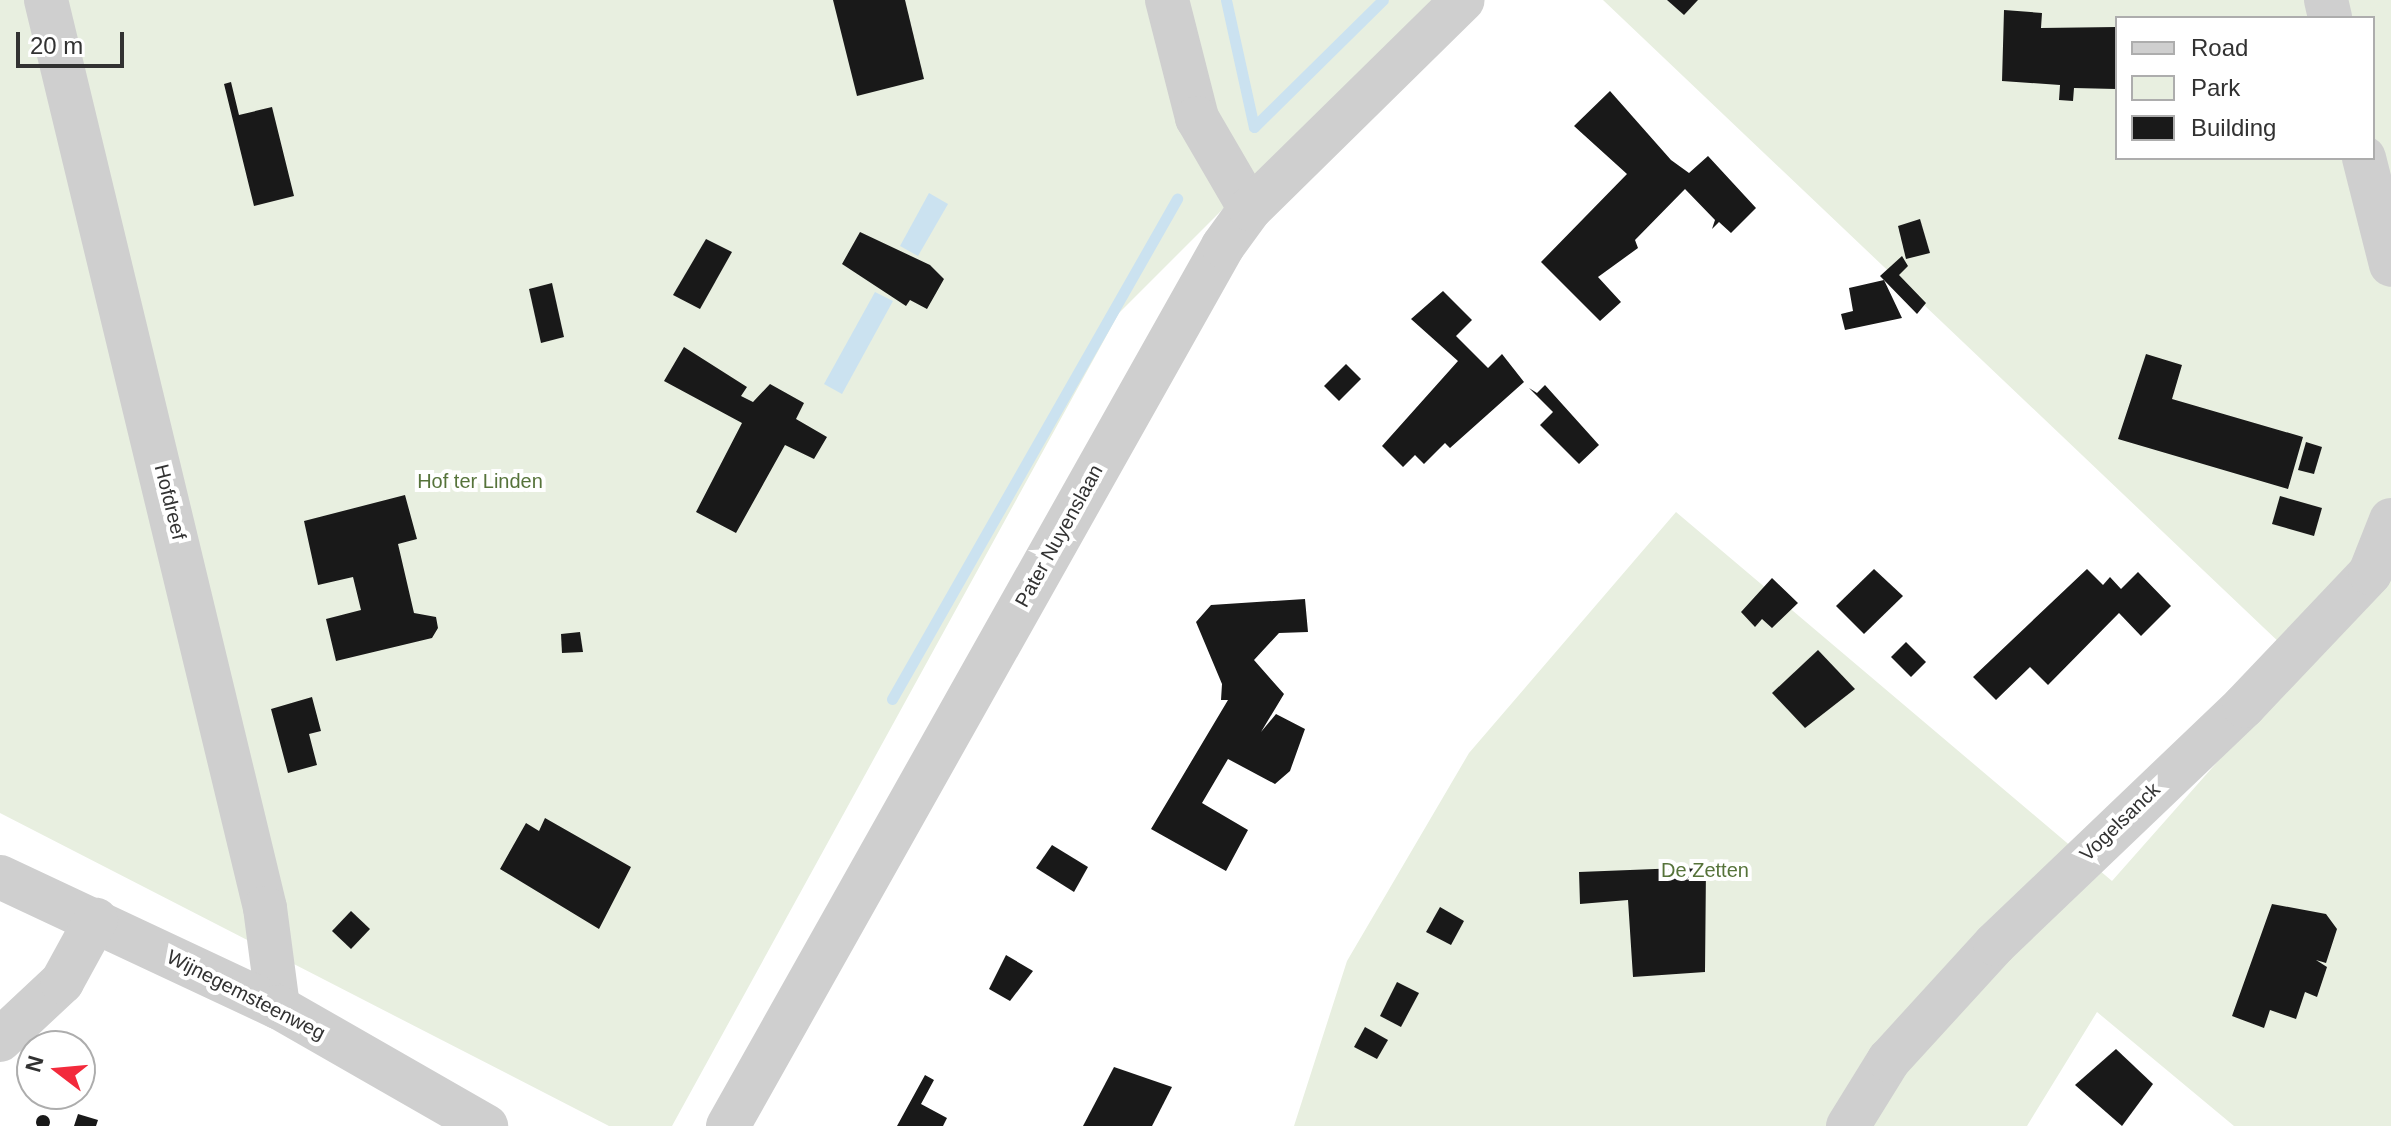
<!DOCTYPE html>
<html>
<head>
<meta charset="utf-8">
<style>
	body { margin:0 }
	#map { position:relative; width:2391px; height:1126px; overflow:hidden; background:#fff; font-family:Helvetica,sans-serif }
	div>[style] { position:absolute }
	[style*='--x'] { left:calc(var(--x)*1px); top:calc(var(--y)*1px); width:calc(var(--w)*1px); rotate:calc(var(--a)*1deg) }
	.green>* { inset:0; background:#e8efe0 }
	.water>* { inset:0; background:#cbe2f0 }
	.stream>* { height:11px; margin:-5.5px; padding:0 5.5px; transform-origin:5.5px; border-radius:5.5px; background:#cbe2f0 }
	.building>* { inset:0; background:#191919 }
	.round { border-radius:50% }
	.minor>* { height:44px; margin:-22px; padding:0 22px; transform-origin:22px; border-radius:22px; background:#cfcfcf }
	span { translate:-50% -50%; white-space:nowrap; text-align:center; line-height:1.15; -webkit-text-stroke:8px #fff; paint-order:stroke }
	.park-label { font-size:20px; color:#56733a }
	.street-label { font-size:20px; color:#323232 }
	.legend { position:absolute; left:2115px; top:16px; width:260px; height:144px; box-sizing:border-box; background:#fff; border:2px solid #adadad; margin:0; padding:10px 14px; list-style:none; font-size:24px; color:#323232 }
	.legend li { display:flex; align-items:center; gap:16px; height:40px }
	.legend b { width:40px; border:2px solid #adadad }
	.north { position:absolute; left:16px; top:1030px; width:80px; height:80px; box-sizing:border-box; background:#fff; border:2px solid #adadad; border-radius:50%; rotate:286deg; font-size:22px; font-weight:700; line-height:32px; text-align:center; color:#323232 }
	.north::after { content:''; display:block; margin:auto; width:28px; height:36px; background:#f32a3c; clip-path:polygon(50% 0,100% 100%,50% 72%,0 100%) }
	.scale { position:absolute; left:16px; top:32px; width:108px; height:36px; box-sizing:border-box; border:4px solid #323232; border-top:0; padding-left:10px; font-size:24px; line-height:28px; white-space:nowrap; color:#323232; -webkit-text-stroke:6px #fff; paint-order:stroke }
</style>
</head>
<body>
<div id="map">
	<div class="green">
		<i style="clip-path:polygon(0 0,1432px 0,1119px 313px,672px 1126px,609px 1126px,0 813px)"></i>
		<i style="clip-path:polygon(evenodd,1603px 0,2391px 0,2391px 1126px,2234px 1126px,2097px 1012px,2027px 1126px,1294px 1126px,1347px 961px,1469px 753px,1676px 512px,2112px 881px,2303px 665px,1603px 0,2117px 18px,2373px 18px,2373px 158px,2117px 158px,2117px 18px)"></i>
	</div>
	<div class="water">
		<i style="clip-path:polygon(929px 193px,948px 204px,918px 256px,900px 246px)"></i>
		<i style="clip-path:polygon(875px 292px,893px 301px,842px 394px,824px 384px)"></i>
	</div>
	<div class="stream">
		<i style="--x:1226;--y:0;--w:130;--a:77.6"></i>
		<i style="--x:1254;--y:127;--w:181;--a:-44.6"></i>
		<i style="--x:892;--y:699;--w:576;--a:-60.32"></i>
	</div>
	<div class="building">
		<i style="clip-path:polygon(833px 0,905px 0,924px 79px,857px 96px)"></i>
		<i style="clip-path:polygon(1667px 0,1698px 0,1684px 15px)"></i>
		<i style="clip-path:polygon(2004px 10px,2042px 13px,2041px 28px,2117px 27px,2116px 89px,2074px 88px,2073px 101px,2059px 100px,2060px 85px,2002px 81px)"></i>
		<i style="clip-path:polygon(231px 82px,239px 115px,272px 107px,294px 196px,254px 206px,224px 84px)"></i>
		<i style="clip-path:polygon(1610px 91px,1671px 160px,1689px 173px,1708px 156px,1756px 208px,1731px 233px,1719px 222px,1712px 229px,1715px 220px,1685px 189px,1635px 240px,1638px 248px,1598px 277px,1621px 302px,1600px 321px,1541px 262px,1627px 174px,1574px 126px)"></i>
		<i style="clip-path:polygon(1920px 219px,1930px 253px,1906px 259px,1898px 226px)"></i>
		<i style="clip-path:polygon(860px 232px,930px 265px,944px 279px,927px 309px,910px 300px,906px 306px,842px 264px)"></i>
		<i style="clip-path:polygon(706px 239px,732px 252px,700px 309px,673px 295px)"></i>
		<i style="clip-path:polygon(1902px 256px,1908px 266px,1899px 275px,1926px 303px,1917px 314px,1880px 276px)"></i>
		<i style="clip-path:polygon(1884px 280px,1902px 318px,1845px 330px,1841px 314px,1853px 311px,1849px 288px)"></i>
		<i style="clip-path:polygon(552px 283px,564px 337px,541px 343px,529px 289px)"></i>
		<i style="clip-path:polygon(1443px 291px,1472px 320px,1456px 336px,1488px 368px,1502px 354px,1524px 382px,1450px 448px,1445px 443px,1424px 464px,1415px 455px,1403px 467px,1382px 446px,1458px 361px,1411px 319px)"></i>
		<i style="clip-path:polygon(684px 347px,747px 387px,741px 396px,753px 402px,770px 384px,804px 403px,796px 419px,827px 437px,814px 459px,785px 445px,736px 533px,696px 512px,742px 423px,664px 381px)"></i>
		<i style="clip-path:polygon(2146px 354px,2182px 365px,2172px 399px,2303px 437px,2288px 489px,2118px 439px)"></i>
		<i style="clip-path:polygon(1346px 364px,1361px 379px,1339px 401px,1324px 386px)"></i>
		<i style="clip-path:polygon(1545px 385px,1599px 445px,1579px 464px,1540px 425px,1553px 412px,1529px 388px,1537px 393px)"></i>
		<i style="clip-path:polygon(2306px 442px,2322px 447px,2314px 474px,2298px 470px)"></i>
		<i style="clip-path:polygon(405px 495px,417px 539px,398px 544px,414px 613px,436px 617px,438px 628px,432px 638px,336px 661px,326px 619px,361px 610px,353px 577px,318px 585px,304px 521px)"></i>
		<i style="clip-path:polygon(2280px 496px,2322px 508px,2314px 536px,2272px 524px)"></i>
		<i style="clip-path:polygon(1874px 569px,1903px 596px,1864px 634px,1836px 606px)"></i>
		<i style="clip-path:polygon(2087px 569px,2103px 585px,2110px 577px,2121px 589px,2138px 572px,2171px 606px,2141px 636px,2119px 613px,2048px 685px,2030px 667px,1996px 700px,1973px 677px)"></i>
		<i style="clip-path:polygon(1772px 578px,1798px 603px,1772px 628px,1762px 619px,1755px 627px,1741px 612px)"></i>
		<i style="clip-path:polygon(1305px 599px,1308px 632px,1279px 633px,1254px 660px,1284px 694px,1261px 732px,1276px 714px,1305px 729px,1290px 771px,1275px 784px,1228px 759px,1202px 803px,1248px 830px,1226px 871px,1151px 829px,1228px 700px,1221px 700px,1222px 684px,1196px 622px,1211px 605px)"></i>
		<i style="clip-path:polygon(580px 632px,583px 652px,562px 653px,561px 634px)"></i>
		<i style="clip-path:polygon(1906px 642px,1926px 662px,1911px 677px,1891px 657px)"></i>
		<i style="clip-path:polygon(1818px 650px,1855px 689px,1805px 728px,1772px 693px)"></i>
		<i style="clip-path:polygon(312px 697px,321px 731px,309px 734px,317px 765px,288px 773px,271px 709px)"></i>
		<i style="clip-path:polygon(545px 818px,631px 867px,599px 929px,500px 869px,526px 823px,539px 831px)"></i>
		<i style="clip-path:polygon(1052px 845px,1088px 867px,1074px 892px,1036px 868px)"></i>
		<i style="clip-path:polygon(1706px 867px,1705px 972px,1633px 977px,1628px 900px,1580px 904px,1579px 872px)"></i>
		<i style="clip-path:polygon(2272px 904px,2326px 914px,2337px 929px,2326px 963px,2316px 960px,2327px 967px,2317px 997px,2305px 992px,2296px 1019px,2270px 1010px,2264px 1028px,2232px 1016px)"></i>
		<i style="clip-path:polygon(1440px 907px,1464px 921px,1451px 945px,1426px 932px)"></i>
		<i style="clip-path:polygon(351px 911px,370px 929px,351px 949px,332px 931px)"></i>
		<i style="clip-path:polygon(1006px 955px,1033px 971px,1010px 1001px,989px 989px)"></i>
		<i style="clip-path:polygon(1397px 982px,1419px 993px,1401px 1027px,1380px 1016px)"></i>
		<i style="clip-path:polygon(1365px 1027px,1388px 1040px,1377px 1059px,1354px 1047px)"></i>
		<i style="clip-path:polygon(2116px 1049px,2153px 1084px,2122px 1126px,2075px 1085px)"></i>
		<i style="clip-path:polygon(1114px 1067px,1172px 1087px,1152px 1126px,1083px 1126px)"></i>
		<i style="clip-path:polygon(925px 1075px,934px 1080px,921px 1104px,947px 1118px,943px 1126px,897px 1126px)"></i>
		<i style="clip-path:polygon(78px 1114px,98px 1120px,96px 1126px,74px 1126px)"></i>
		<i class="round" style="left:36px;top:1115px;width:14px;height:14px"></i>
	</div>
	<div class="minor">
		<i style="--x:46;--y:0;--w:934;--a:76.44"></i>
		<i style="--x:265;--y:908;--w:100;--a:82.5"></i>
		<i style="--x:1167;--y:0;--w:122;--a:75.7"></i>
		<i style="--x:1197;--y:118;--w:105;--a:59.8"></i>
		<i style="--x:2326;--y:0;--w:18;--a:77"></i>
		<i style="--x:2364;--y:158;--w:110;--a:75.8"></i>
		<i style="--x:0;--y:877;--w:307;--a:25.1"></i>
		<i style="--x:278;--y:1007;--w:240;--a:29.8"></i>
		<i style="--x:0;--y:1040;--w:85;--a:-43.1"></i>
		<i style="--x:62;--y:982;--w:71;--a:-61.3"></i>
		<i style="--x:728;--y:1126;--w:1010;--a:-60.64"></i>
		<i style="--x:1223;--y:246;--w:46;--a:-53.9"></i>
		<i style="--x:1250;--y:209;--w:298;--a:-44.5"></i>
		<i style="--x:1848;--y:1126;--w:78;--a:-58.2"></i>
		<i style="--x:1889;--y:1060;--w:157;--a:-47.6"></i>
		<i style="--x:1995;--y:944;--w:344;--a:-43.7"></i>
		<i style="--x:2244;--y:706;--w:183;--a:-46.5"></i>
		<i style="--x:2370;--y:573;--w:57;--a:-68.4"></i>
	</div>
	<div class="park-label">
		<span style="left:480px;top:481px">Hof ter Linden</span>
		<span style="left:1705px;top:870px">De Zetten</span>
	</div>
	<div class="street-label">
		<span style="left:170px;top:502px;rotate:76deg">Hofdreef</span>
		<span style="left:1059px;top:536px;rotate:-61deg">Pater Nuyenslaan</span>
		<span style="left:2120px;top:822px;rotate:-44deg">Vogelsanck</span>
		<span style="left:246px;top:995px;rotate:27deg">Wijnegemsteenweg</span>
	</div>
	<ul class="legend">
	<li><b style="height:10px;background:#cfcfcf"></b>Road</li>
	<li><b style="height:22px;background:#e8efe0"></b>Park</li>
	<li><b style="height:22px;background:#191919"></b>Building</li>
	</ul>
	<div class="north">N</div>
	<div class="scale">20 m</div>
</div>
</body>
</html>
